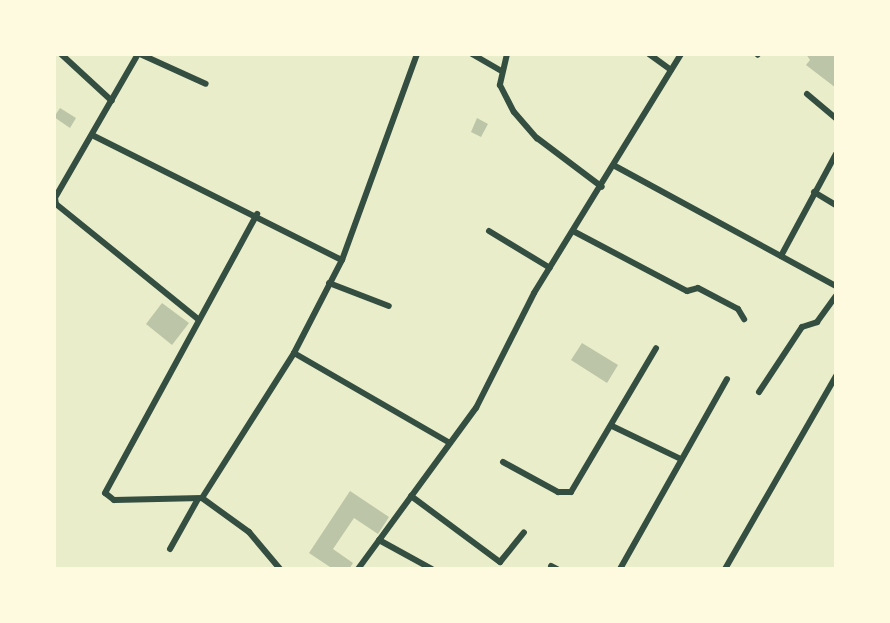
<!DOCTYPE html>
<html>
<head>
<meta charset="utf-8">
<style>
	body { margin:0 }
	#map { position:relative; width:890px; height:623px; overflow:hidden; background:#e9edc9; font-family:"Asap Condensed",sans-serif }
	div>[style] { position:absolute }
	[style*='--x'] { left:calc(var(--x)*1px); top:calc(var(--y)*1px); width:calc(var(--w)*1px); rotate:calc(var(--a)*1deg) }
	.building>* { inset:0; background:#bcc5a7 }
	.minor>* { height:6px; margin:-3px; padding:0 3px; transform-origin:3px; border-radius:3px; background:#344e41 }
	span { translate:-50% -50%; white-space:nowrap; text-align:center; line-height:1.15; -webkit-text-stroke:4.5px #fefae0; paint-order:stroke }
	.frame { position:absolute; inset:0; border:56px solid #fefae0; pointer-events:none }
</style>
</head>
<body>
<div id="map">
	<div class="building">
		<i style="clip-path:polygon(806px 54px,836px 54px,836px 88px,806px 65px,810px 60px)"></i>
		<i style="clip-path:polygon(60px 108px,76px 118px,70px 128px,54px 117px)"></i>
		<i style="clip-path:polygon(477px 118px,488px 124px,481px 137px,471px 132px)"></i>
		<i style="clip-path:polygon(162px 303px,189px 323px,172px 345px,146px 324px)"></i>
		<i style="clip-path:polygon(582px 343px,618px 365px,607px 383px,571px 360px)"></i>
		<i style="clip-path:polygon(350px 491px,389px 517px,378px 534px,354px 518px,333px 549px,353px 563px,349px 569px,333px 569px,309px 553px)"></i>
	</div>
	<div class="minor">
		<i style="--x:61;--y:54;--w:69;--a:42.7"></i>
		<i style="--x:138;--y:54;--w:166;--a:120"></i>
		<i style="--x:55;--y:198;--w:6;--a:81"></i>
		<i style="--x:56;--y:204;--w:184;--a:39"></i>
		<i style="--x:140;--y:54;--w:72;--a:24.4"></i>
		<i style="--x:472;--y:54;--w:34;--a:30"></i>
		<i style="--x:507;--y:54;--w:32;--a:103"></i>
		<i style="--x:500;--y:85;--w:30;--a:63"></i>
		<i style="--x:514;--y:112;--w:35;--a:49"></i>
		<i style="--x:537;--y:138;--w:81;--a:37"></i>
		<i style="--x:649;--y:54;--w:27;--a:36"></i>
		<i style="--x:757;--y:54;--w:1;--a:45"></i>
		<i style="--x:807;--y:94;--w:38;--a:40"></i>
		<i style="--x:94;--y:136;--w:277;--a:26.6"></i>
		<i style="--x:615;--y:166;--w:251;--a:28.5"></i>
		<i style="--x:814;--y:192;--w:26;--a:31"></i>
		<i style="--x:489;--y:231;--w:71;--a:31.2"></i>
		<i style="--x:573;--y:231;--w:129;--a:27.8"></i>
		<i style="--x:687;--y:291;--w:11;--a:-15"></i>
		<i style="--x:698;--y:288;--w:45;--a:27.7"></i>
		<i style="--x:738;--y:309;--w:12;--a:59"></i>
		<i style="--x:781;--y:256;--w:116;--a:-61.7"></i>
		<i style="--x:329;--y:283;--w:64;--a:21"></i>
		<i style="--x:294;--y:353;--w:180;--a:30"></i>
		<i style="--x:759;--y:392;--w:78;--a:-56.5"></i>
		<i style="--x:802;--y:327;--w:16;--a:-18"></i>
		<i style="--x:817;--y:322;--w:32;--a:-54"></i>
		<i style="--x:612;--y:426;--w:76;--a:25.6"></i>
		<i style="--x:503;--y:462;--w:63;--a:28.6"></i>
		<i style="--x:558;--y:492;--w:13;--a:0"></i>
		<i style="--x:571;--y:492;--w:167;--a:-59.4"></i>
		<i style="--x:411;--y:496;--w:111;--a:36.6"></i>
		<i style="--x:500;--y:562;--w:38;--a:-51"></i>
		<i style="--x:202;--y:498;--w:172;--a:-57.6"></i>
		<i style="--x:294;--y:353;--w:105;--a:-62.7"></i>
		<i style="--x:342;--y:260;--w:219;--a:-70"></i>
		<i style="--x:202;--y:498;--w:88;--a:178.7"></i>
		<i style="--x:114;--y:500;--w:11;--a:-142"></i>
		<i style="--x:105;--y:493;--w:318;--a:-61.4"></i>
		<i style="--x:202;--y:498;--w:58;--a:35.9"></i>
		<i style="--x:249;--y:532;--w:48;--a:50"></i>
		<i style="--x:379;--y:540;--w:60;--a:28.7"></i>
		<i style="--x:170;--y:549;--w:57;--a:-60.8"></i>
		<i style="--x:551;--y:566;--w:7;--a:27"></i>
		<i style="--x:358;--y:569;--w:200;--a:-53.8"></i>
		<i style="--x:476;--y:408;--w:129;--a:-63.2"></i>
		<i style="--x:534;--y:293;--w:281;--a:-58.4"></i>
		<i style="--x:620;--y:569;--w:218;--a:-60.6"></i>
		<i style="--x:725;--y:569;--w:223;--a:-60.1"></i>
	</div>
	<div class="frame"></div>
</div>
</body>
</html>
